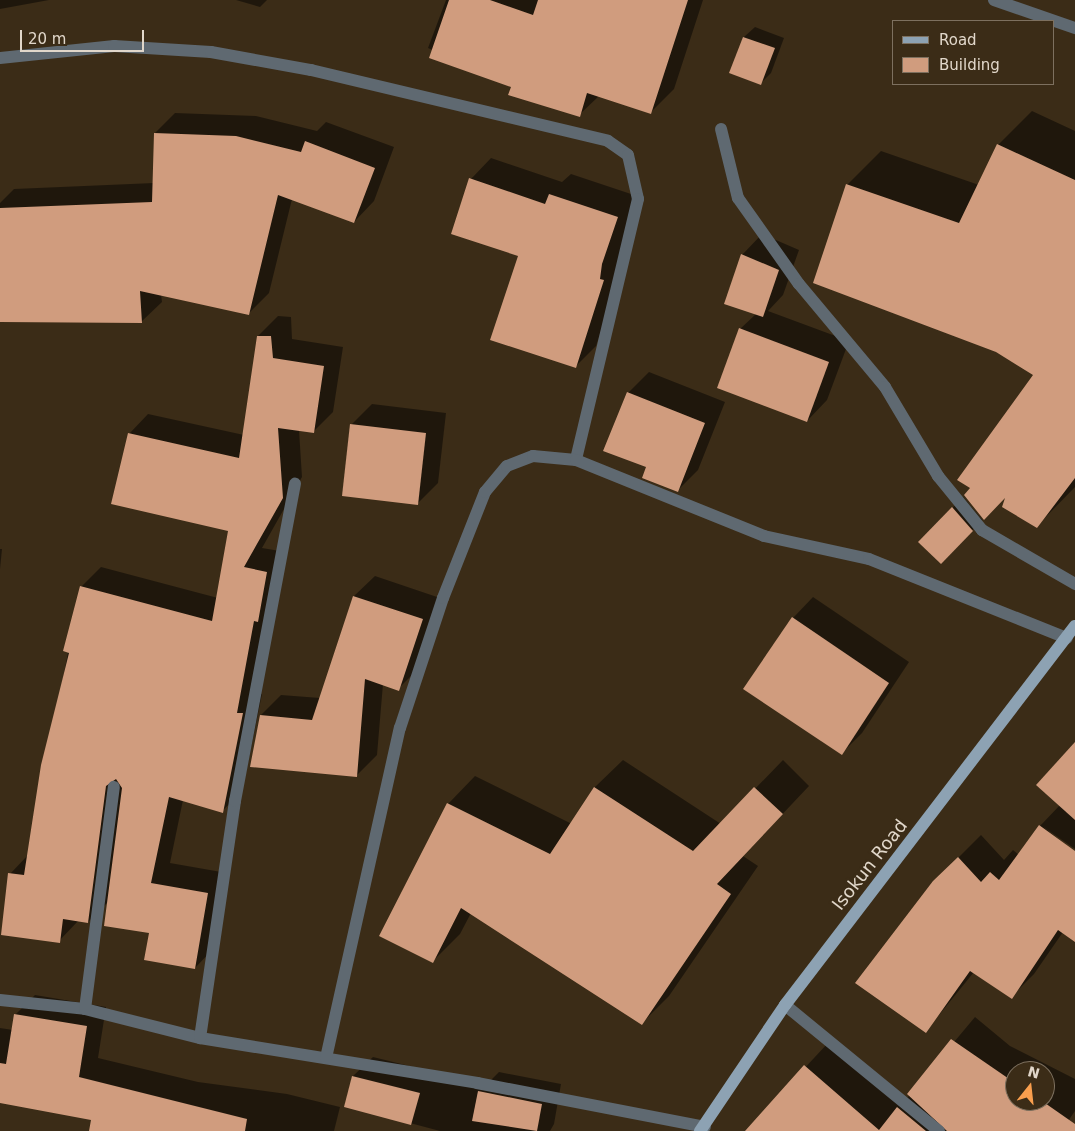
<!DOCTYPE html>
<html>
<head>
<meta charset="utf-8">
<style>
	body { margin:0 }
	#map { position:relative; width:1075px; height:1131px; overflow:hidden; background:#3b2c17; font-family:"DejaVu Sans",sans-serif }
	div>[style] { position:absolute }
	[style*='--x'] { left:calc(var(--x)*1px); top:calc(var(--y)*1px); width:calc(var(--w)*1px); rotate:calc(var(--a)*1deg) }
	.shadow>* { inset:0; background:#0007 }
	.building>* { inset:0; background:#d09c7e }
	.lane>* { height:12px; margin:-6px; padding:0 6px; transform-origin:6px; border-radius:6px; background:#5f6971 }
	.street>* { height:12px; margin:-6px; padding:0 6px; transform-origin:6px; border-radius:6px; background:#5f6971 }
	.primary>* { height:12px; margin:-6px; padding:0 6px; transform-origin:6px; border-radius:6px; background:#8da2b3 }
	span { translate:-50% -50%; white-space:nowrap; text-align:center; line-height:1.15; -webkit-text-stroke:5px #3b2c17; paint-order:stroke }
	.street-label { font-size:18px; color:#e1d7ca }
	.legend { position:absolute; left:892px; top:20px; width:162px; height:65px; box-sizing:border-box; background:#3b2c17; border:1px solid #7d705f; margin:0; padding:6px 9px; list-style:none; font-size:15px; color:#e1d7ca }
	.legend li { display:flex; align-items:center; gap:10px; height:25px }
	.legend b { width:25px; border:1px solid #7d705f }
	.north { position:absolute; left:1005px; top:1061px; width:50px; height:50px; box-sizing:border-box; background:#3b2c17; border:1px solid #7d705f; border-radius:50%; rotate:16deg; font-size:14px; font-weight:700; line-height:20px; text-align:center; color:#e1d7ca }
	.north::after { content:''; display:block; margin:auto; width:18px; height:22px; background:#fa9f4e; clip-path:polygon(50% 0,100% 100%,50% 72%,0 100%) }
	.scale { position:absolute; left:20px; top:30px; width:124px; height:22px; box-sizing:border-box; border:2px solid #e1d7ca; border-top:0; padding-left:6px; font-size:15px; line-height:18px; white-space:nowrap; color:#e1d7ca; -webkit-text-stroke:4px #3b2c17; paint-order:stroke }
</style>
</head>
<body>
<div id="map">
	<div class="shadow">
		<i style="clip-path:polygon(0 0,49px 0,0 9px)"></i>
		<i style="clip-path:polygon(236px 0,267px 0,260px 7px)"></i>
		<i style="clip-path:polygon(446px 0,703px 0,674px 89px,650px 113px,599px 96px,579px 115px,428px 48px)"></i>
		<i style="clip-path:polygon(755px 27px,784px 38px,771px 73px,760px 84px,731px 72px,744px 37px)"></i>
		<i style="clip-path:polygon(1032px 111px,1075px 131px,1075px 487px,1037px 526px,1007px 495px,972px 488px,1035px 375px,847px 185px,881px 151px,979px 185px,998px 145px)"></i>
		<i style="clip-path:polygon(175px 113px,256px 116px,317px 131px,326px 122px,394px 147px,374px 201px,354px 222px,292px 199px,269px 293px,249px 313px,161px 294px,162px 302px,141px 322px,0 321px,0 203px,14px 189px,154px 183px,155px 133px)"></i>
		<i style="clip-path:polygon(491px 158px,562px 182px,571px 174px,637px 196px,624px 260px,596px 346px,575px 367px,520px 256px,471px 179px)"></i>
		<i style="clip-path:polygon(762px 234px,799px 250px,783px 295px,768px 311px,849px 341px,827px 400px,807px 421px,740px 329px,756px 314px,742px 255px)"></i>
		<i style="clip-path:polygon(278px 316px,291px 317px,292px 339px,343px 347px,333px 412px,313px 432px,299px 430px,302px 477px,262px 548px,286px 552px,256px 693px,262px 694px,242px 792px,222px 811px,183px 800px,170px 863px,227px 873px,214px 948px,195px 968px,109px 901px,88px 922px,79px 920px,59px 941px,10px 874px,28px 855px,81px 587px,101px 567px,218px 598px,229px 530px,129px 434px,148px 414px,244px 435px,258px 336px)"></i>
		<i style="clip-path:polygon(649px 372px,725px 402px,698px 470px,677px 491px,647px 466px,605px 450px,628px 393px)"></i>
		<i style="clip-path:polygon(372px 404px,446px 413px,438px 483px,417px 504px,351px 425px)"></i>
		<i style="clip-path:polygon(963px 497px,982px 520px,941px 562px,920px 542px)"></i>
		<i style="clip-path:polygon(0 549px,2px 549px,0 569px)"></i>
		<i style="clip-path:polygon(375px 576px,443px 599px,419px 668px,398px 689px,383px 684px,377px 755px,356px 776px,261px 715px,281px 695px,320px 698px,354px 596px)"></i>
		<i style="clip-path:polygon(813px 597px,909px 662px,862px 733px,842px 753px,793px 618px)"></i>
		<i style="clip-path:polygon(1075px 744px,1075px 849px,1042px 826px,1075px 852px,1075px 940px,1063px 932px,1034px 974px,1011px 997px,974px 972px,926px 1031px,958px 858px,981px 835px,1004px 860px,1013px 850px,1019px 855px,1040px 826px,1060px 805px)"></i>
		<i style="clip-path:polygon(623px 760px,721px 824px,783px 760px,809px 786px,743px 856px,758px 866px,669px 996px,642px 1023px,471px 913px,460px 934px,433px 961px,448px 804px,475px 776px,572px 824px,595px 787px)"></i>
		<i style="clip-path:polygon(35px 995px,106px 1007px,98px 1058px,198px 1082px,287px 1094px,340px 1107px,334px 1131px,90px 1131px,93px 1119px,0 1101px,0 1028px,13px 1030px,15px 1015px)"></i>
		<i style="clip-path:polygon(evenodd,975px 1017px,1010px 1046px,1075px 1079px,1075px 1111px,1061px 1131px,746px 1131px,828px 1043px,903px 1103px,975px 1017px,1015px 1071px,1045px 1071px,1045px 1101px,1015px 1101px,1015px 1071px)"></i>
		<i style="clip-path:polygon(373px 1057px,486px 1085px,499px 1072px,561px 1084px,554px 1124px,550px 1131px,440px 1131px,346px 1106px,353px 1076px)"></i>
	</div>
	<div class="building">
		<i style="clip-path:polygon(449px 0,490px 0,533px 15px,538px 0,688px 0,651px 114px,587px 93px,580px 117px,508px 95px,511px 87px,429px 58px)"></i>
		<i style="clip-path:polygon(743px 37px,775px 48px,761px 85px,729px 73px)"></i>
		<i style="clip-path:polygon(154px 133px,236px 136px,301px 152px,305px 141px,375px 168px,354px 223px,278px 195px,249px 315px,140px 291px,142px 323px,0 322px,0 208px,152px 202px)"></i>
		<i style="clip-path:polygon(997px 144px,1075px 180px,1075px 478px,1037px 528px,1002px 507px,1005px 498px,984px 520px,964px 495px,970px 488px,957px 480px,1033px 375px,996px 352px,813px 283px,846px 184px,959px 223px)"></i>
		<i style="clip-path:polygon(469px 178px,545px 204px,549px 194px,618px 217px,602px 264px,600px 279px,604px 280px,576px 368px,490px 340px,518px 256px,451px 234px)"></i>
		<i style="clip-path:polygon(741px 254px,779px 270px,763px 317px,724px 304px)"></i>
		<i style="clip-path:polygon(739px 328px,829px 362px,807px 422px,717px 388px)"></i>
		<i style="clip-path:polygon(257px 336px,271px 336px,273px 358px,324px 366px,314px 433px,278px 428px,283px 498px,244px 567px,267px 572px,258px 622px,254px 621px,237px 713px,243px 713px,223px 813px,169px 797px,151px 883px,208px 893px,195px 969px,144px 960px,149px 933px,104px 926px,122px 788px,116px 779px,106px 786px,88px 923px,63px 919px,60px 943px,1px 935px,8px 873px,24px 875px,41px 765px,69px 653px,63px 651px,80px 586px,212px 621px,228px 531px,111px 504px,128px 433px,239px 458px)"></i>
		<i style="clip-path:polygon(627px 392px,705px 423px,678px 492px,642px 478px,646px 467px,603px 451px)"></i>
		<i style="clip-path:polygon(350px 424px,426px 433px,418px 505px,342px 496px)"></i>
		<i style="clip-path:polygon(952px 507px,973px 531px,941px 564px,918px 542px)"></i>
		<i style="clip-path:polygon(353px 596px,423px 619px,399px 691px,365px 679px,357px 777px,250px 767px,260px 715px,312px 720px)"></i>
		<i style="clip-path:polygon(792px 617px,889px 683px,842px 755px,743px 689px)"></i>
		<i style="clip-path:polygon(1075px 742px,1075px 820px,1036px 785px)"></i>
		<i style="clip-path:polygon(594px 787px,693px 851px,754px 787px,783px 814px,717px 884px,731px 894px,642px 1025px,461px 908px,433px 963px,379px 936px,447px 803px,550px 854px)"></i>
		<i style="clip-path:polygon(1039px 825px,1075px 851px,1075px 942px,1058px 930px,1012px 999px,970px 971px,926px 1033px,855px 983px,933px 881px,958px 857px,981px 882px,990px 872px,999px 880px)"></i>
		<i style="clip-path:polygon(14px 1014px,87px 1026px,79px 1077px,247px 1119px,245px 1131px,89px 1131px,91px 1120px,0 1103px,0 1063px,6px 1064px)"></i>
		<i style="clip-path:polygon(951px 1039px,1015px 1083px,1015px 1101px,1042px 1101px,1075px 1124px,1075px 1131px,947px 1131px,907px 1094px)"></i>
		<i style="clip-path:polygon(804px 1065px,879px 1130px,897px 1107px,926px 1131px,745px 1131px)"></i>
		<i style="clip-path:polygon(352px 1076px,420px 1093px,411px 1125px,344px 1107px)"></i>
		<i style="clip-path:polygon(478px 1091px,542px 1104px,537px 1131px,472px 1121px)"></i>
	</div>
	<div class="lane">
		<i style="--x:721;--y:129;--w:71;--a:76.2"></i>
		<i style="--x:738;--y:198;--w:105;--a:54.7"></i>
		<i style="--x:799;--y:284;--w:134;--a:50.1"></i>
		<i style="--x:885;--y:387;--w:104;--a:59.2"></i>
		<i style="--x:938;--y:476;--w:70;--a:50.8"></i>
		<i style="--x:982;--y:530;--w:108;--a:30.1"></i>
	</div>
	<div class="street">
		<i style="--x:994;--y:0;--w:86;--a:19.1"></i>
		<i style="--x:0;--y:58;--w:115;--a:-6"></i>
		<i style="--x:114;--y:46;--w:97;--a:3.5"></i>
		<i style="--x:211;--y:52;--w:102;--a:10.2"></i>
		<i style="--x:311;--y:70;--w:305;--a:13.4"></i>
		<i style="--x:608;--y:141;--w:24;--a:35"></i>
		<i style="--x:628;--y:155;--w:45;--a:77.2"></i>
		<i style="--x:638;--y:199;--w:268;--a:103.4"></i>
		<i style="--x:0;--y:1000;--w:85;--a:6"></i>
		<i style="--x:85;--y:1009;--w:119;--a:14.2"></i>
		<i style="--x:200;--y:1038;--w:281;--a:9.2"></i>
		<i style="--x:477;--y:1083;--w:232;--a:10.9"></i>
		<i style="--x:785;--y:1005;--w:199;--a:39.3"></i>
		<i style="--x:85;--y:1009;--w:224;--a:-82.6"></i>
		<i style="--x:200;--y:1038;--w:240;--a:-81.6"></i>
		<i style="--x:235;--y:801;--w:323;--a:-79.3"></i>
		<i style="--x:326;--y:1058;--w:338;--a:-77.4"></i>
		<i style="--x:400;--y:728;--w:137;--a:-71.7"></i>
		<i style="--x:443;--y:598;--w:114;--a:-68.4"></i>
		<i style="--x:485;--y:492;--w:34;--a:-50"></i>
		<i style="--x:507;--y:466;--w:28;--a:-21"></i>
		<i style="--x:533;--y:456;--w:43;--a:5.3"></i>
		<i style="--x:576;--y:460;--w:203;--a:22"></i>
		<i style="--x:764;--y:536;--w:107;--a:12.4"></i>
		<i style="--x:869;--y:559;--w:213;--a:21.8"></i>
	</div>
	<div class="primary">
		<i style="--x:700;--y:1131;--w:152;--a:-56"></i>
		<i style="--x:785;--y:1005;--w:477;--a:-52.6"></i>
	</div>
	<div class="street-label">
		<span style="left:870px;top:865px;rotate:-52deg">Isokun Road</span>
	</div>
	<ul class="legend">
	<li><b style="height:6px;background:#8da2b3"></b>Road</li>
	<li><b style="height:14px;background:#d09c7e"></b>Building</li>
	</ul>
	<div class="north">N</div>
	<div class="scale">20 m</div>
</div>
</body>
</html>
